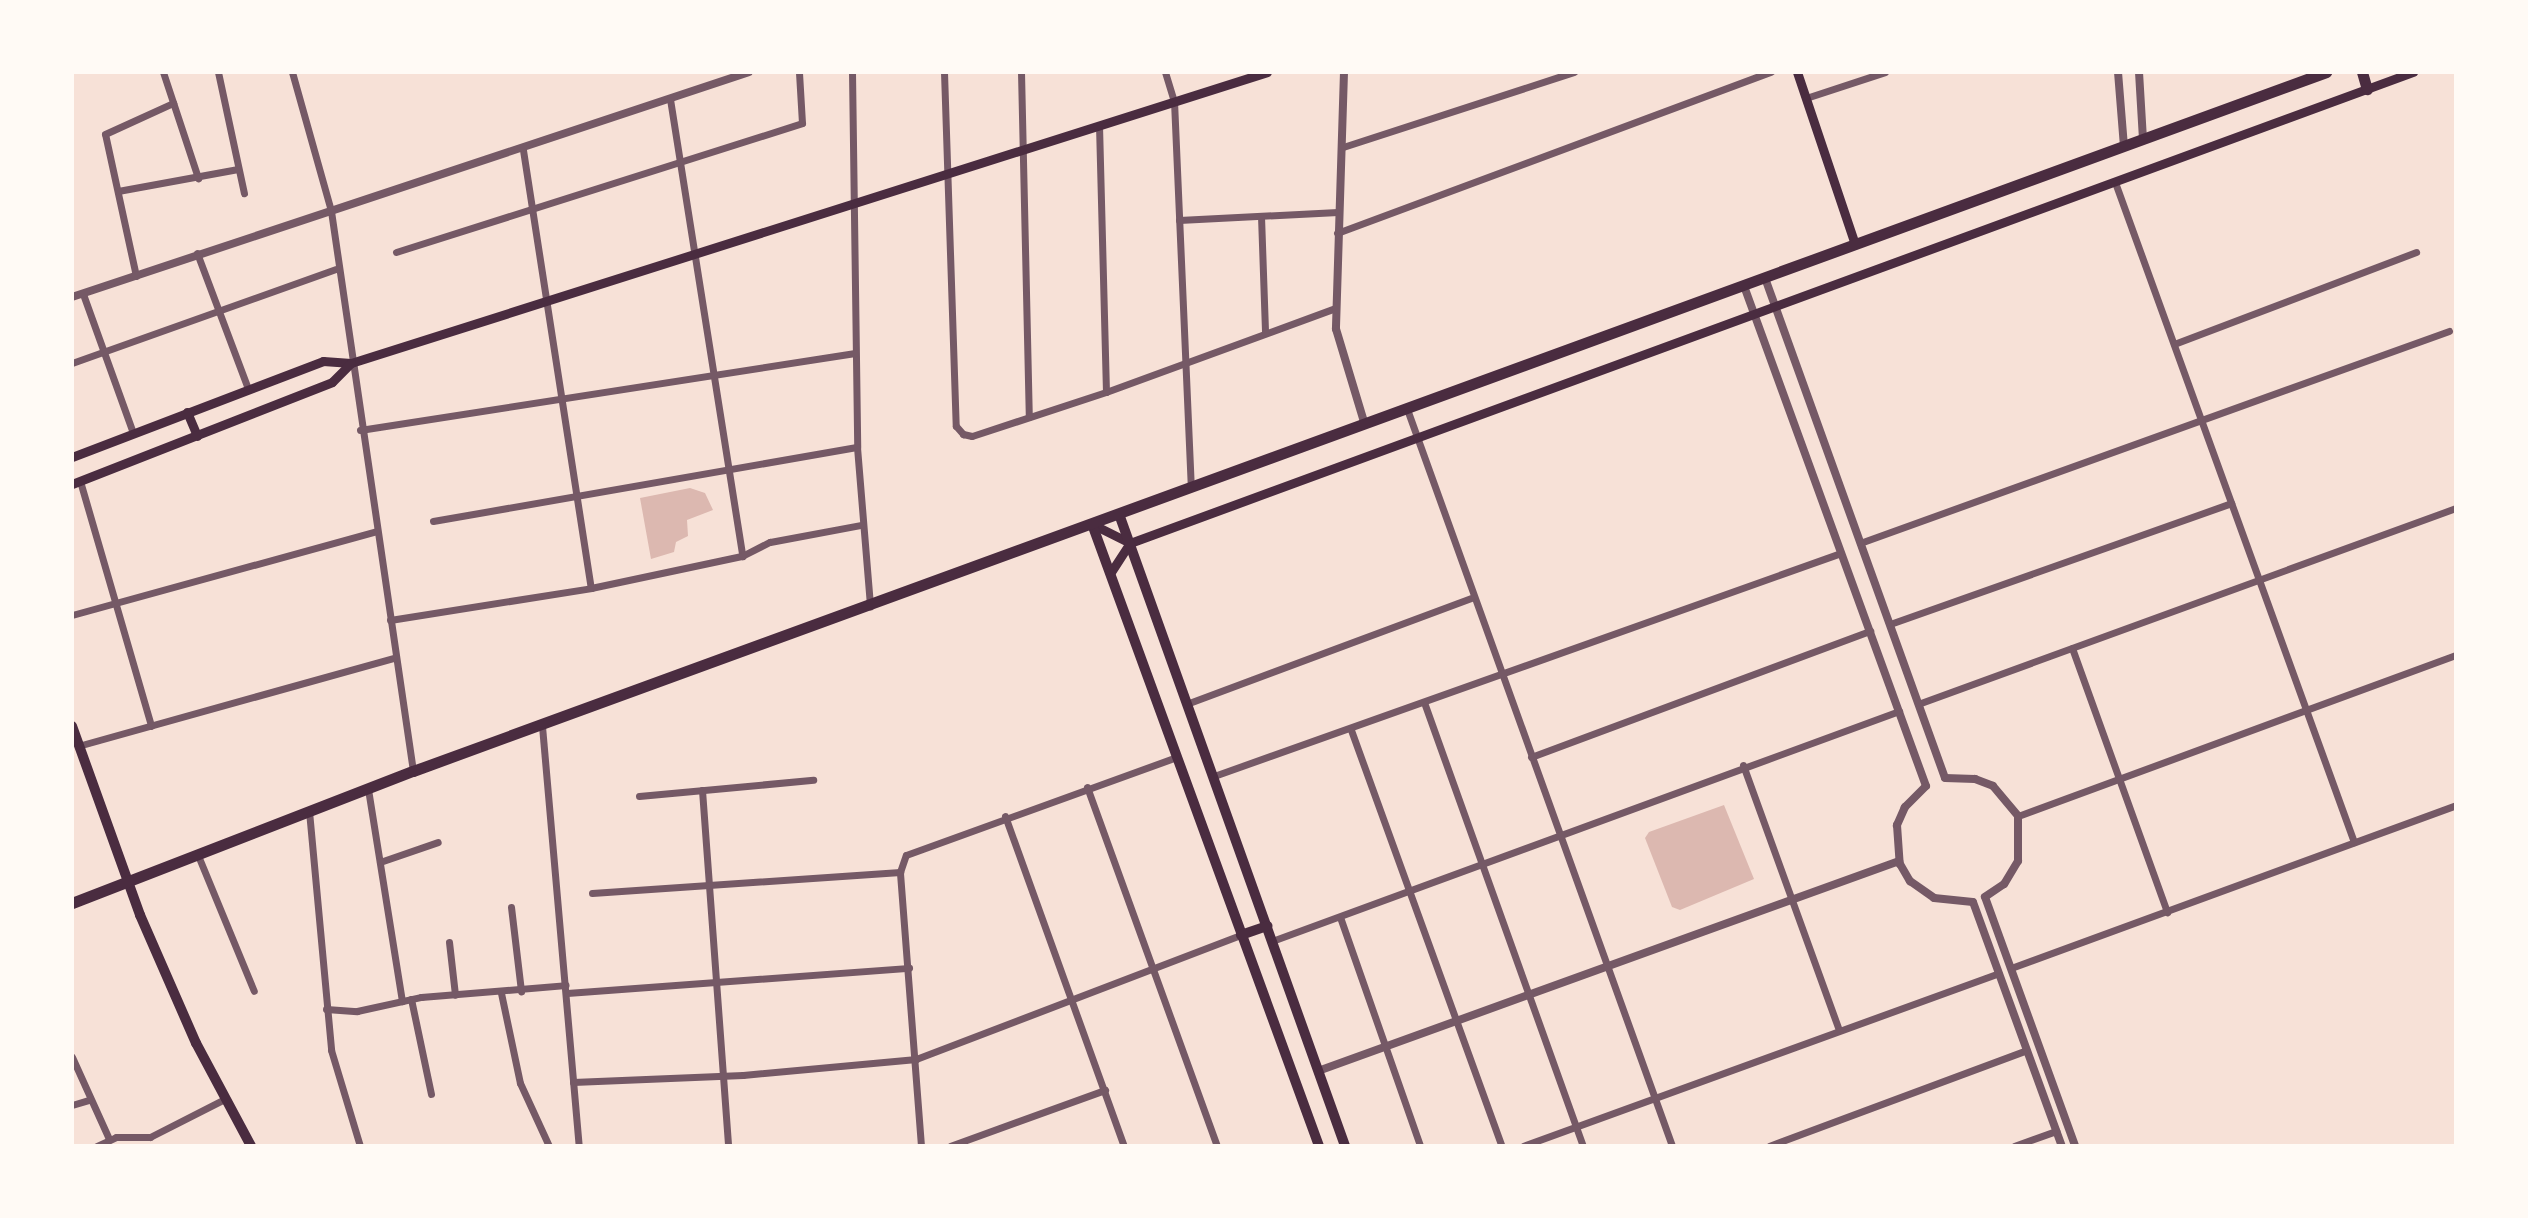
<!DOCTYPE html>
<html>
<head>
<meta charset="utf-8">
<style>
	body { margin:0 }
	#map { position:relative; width:2528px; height:1218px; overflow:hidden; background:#f7e1d7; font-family:Raleway,sans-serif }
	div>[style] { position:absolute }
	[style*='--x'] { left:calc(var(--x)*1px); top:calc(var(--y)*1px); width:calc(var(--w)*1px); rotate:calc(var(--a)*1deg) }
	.water>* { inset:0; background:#dcb8b0 }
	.minor>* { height:7px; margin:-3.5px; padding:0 3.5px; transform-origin:3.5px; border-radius:3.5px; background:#755966 }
	.tertiary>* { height:8px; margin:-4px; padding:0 4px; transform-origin:4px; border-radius:4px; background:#755966 }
	.secondary>* { height:9px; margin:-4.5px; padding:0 4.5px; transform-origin:4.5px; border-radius:4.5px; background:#4a2c40 }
	.primary>* { height:10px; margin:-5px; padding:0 5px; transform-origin:5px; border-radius:5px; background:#4a2c40 }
	.trunk>* { height:11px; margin:-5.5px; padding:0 5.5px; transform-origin:5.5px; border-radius:5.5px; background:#4a2c40 }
	span { translate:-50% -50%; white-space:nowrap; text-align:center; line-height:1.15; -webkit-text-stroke:7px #fffaf5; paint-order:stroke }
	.frame { position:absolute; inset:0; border:74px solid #fffaf5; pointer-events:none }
</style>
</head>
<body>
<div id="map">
	<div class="water">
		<i style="clip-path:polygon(690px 488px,705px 493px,713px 510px,687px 520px,688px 536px,676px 542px,674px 552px,651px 559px,640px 498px)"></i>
		<i style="clip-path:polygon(1724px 805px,1754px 879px,1680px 910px,1672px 907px,1645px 838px,1649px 832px)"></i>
	</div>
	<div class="minor">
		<i style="--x:163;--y:72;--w:112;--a:71.7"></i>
		<i style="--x:218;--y:72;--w:124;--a:77.9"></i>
		<i style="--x:292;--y:72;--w:144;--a:74.3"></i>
		<i style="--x:331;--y:211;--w:566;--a:81.67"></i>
		<i style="--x:852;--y:72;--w:375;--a:89.2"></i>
		<i style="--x:857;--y:447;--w:160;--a:85.3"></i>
		<i style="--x:944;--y:72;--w:354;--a:88.1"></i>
		<i style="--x:956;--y:426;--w:11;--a:49"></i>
		<i style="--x:963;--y:434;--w:9;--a:13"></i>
		<i style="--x:972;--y:436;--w:141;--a:-18.2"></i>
		<i style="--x:1106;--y:392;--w:244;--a:-20.1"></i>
		<i style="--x:1021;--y:72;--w:345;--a:88.7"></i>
		<i style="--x:1165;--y:72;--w:30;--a:73"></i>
		<i style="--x:1174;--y:101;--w:387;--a:87.5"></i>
		<i style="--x:1806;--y:98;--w:83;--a:-18.2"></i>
		<i style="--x:670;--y:99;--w:463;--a:81"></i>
		<i style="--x:1099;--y:125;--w:267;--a:88.5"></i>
		<i style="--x:1343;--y:147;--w:243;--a:-18"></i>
		<i style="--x:523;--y:150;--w:443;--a:81.2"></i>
		<i style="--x:2116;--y:185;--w:699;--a:70.09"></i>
		<i style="--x:118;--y:191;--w:122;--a:-10.4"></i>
		<i style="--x:1261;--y:216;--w:117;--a:88"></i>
		<i style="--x:1179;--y:220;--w:159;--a:-2.9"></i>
		<i style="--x:1337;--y:233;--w:463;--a:-20.4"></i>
		<i style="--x:396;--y:252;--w:426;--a:-17.6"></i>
		<i style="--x:802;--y:123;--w:51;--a:-93.4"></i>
		<i style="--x:197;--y:253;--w:145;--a:69.4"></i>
		<i style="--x:136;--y:276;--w:145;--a:-102.3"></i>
		<i style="--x:105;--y:134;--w:75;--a:-24.5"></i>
		<i style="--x:83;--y:294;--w:148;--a:70.2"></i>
		<i style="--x:2174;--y:344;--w:259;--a:-20.8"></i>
		<i style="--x:72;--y:363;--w:280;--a:-19.6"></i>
		<i style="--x:1407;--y:409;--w:783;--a:70.22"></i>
		<i style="--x:360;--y:430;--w:501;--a:-8.84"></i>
		<i style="--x:80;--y:481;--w:255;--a:73.8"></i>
		<i style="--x:433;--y:521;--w:430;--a:-9.9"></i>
		<i style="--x:1860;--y:543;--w:626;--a:-19.8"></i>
		<i style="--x:72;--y:615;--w:315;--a:-15.4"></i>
		<i style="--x:390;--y:620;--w:204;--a:-9"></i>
		<i style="--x:591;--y:588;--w:154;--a:-12"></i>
		<i style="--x:742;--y:556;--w:31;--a:-27"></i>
		<i style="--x:770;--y:542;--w:93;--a:-10.6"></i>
		<i style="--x:1890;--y:624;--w:362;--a:-19.5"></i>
		<i style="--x:2072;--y:648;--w:281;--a:70.2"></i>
		<i style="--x:1189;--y:703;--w:301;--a:-20.4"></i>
		<i style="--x:1918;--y:704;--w:573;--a:-20.02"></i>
		<i style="--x:1425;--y:705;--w:468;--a:70.3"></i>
		<i style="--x:542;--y:726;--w:422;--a:85"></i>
		<i style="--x:1351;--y:730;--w:443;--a:70.1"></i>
		<i style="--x:78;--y:746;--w:328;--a:-15.6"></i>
		<i style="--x:1531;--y:757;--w:362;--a:-20.4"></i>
		<i style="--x:1743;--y:765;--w:282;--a:70.1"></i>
		<i style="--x:1214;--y:776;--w:665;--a:-19.58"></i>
		<i style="--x:1087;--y:787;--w:382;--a:70.1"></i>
		<i style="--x:368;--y:789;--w:215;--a:80.9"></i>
		<i style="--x:702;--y:790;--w:357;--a:85.8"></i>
		<i style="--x:639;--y:796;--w:175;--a:-5.3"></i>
		<i style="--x:309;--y:811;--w:240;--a:84.7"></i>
		<i style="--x:331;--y:1050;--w:100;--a:73.2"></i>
		<i style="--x:1005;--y:816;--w:351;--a:70.2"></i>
		<i style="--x:2018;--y:816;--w:467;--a:-20.2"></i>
		<i style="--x:197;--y:853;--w:149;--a:67.6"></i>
		<i style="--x:380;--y:862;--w:61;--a:-19"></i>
		<i style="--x:592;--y:893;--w:309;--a:-3.9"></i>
		<i style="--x:511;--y:907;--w:85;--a:83.2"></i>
		<i style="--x:1340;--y:917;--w:243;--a:70.7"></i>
		<i style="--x:1272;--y:941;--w:668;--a:-20.14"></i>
		<i style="--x:449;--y:942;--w:53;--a:83.5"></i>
		<i style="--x:2011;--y:968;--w:474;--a:-20.1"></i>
		<i style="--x:501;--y:993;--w:92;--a:78.1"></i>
		<i style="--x:520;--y:1083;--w:69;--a:65.3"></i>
		<i style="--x:567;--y:993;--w:343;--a:-4.2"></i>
		<i style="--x:411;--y:999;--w:97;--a:78.1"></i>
		<i style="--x:326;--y:1009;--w:31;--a:4"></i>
		<i style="--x:357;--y:1011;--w:66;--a:-12.3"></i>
		<i style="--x:421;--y:997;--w:145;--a:-4.7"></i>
		<i style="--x:72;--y:1057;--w:90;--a:65.7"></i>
		<i style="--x:573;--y:1082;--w:170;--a:-2.4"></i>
		<i style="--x:743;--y:1075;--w:174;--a:-5.3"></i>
		<i style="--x:916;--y:1059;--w:348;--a:-20.9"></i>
		<i style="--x:72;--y:1105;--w:17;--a:-17"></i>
		<i style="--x:97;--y:1146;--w:21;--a:-25"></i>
		<i style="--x:116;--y:1137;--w:34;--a:0"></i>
		<i style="--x:150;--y:1137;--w:84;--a:-26.9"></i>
		<i style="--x:921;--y:1146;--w:275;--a:-94.4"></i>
		<i style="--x:900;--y:872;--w:18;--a:-71"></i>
		<i style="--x:906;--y:855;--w:287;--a:-19.9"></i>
		<i style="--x:950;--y:1146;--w:165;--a:-19.9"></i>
		<i style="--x:1523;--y:1146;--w:506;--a:-19.97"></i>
		<i style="--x:1769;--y:1146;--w:275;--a:-20.4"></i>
		<i style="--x:2014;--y:1146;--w:45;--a:-19.7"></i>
	</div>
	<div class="tertiary">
		<i style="--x:1344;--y:72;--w:257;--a:91.8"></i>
		<i style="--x:1336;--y:329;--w:100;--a:73.2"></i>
		<i style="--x:2118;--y:72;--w:74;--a:85.4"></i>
		<i style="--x:2139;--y:72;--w:67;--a:86.6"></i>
		<i style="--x:1765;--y:278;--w:531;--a:70.2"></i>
		<i style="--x:1945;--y:778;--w:30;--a:2"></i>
		<i style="--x:1975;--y:779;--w:19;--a:21"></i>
		<i style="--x:1993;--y:786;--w:39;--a:50"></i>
		<i style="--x:2018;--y:816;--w:45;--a:90"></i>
		<i style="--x:2018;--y:861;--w:27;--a:121"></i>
		<i style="--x:2004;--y:884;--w:23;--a:146"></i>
		<i style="--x:1985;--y:897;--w:265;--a:70.1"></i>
		<i style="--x:1744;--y:286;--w:532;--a:70"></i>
		<i style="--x:1926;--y:786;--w:30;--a:135"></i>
		<i style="--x:1905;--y:807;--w:20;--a:114"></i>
		<i style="--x:1897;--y:825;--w:39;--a:86"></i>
		<i style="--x:1900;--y:864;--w:20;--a:60"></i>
		<i style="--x:1910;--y:881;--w:29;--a:35"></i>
		<i style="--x:1934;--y:898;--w:39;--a:6"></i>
		<i style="--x:1973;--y:902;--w:260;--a:70"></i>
		<i style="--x:72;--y:297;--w:713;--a:-18.38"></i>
		<i style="--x:1318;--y:1071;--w:618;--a:-19.87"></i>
	</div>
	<div class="secondary">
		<i style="--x:1797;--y:72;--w:182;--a:71.4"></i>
		<i style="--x:187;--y:412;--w:26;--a:67"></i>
		<i style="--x:72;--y:457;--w:269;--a:-20.9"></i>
		<i style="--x:323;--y:361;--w:28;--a:4"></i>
		<i style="--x:351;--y:363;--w:961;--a:-17.62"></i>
		<i style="--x:72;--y:484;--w:279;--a:-21.4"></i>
		<i style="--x:332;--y:382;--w:27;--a:-45"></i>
		<i style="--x:1092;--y:524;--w:42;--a:26.6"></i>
		<i style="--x:1111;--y:572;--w:35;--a:-57"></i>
		<i style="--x:1130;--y:543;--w:1367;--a:-20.16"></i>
	</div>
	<div class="primary">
		<i style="--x:1119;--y:514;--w:671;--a:70.32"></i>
		<i style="--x:1092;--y:524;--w:662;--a:69.95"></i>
		<i style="--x:72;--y:726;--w:201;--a:70.2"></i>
		<i style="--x:140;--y:915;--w:140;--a:66.4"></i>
		<i style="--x:196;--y:1043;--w:117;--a:61.9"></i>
		<i style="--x:1241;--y:935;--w:28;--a:-19"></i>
	</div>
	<div class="trunk">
		<i style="--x:2362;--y:72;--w:18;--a:74"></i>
		<i style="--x:72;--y:903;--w:366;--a:-21.2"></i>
		<i style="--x:413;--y:771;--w:2037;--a:-20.07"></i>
	</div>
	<div class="frame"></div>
</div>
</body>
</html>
